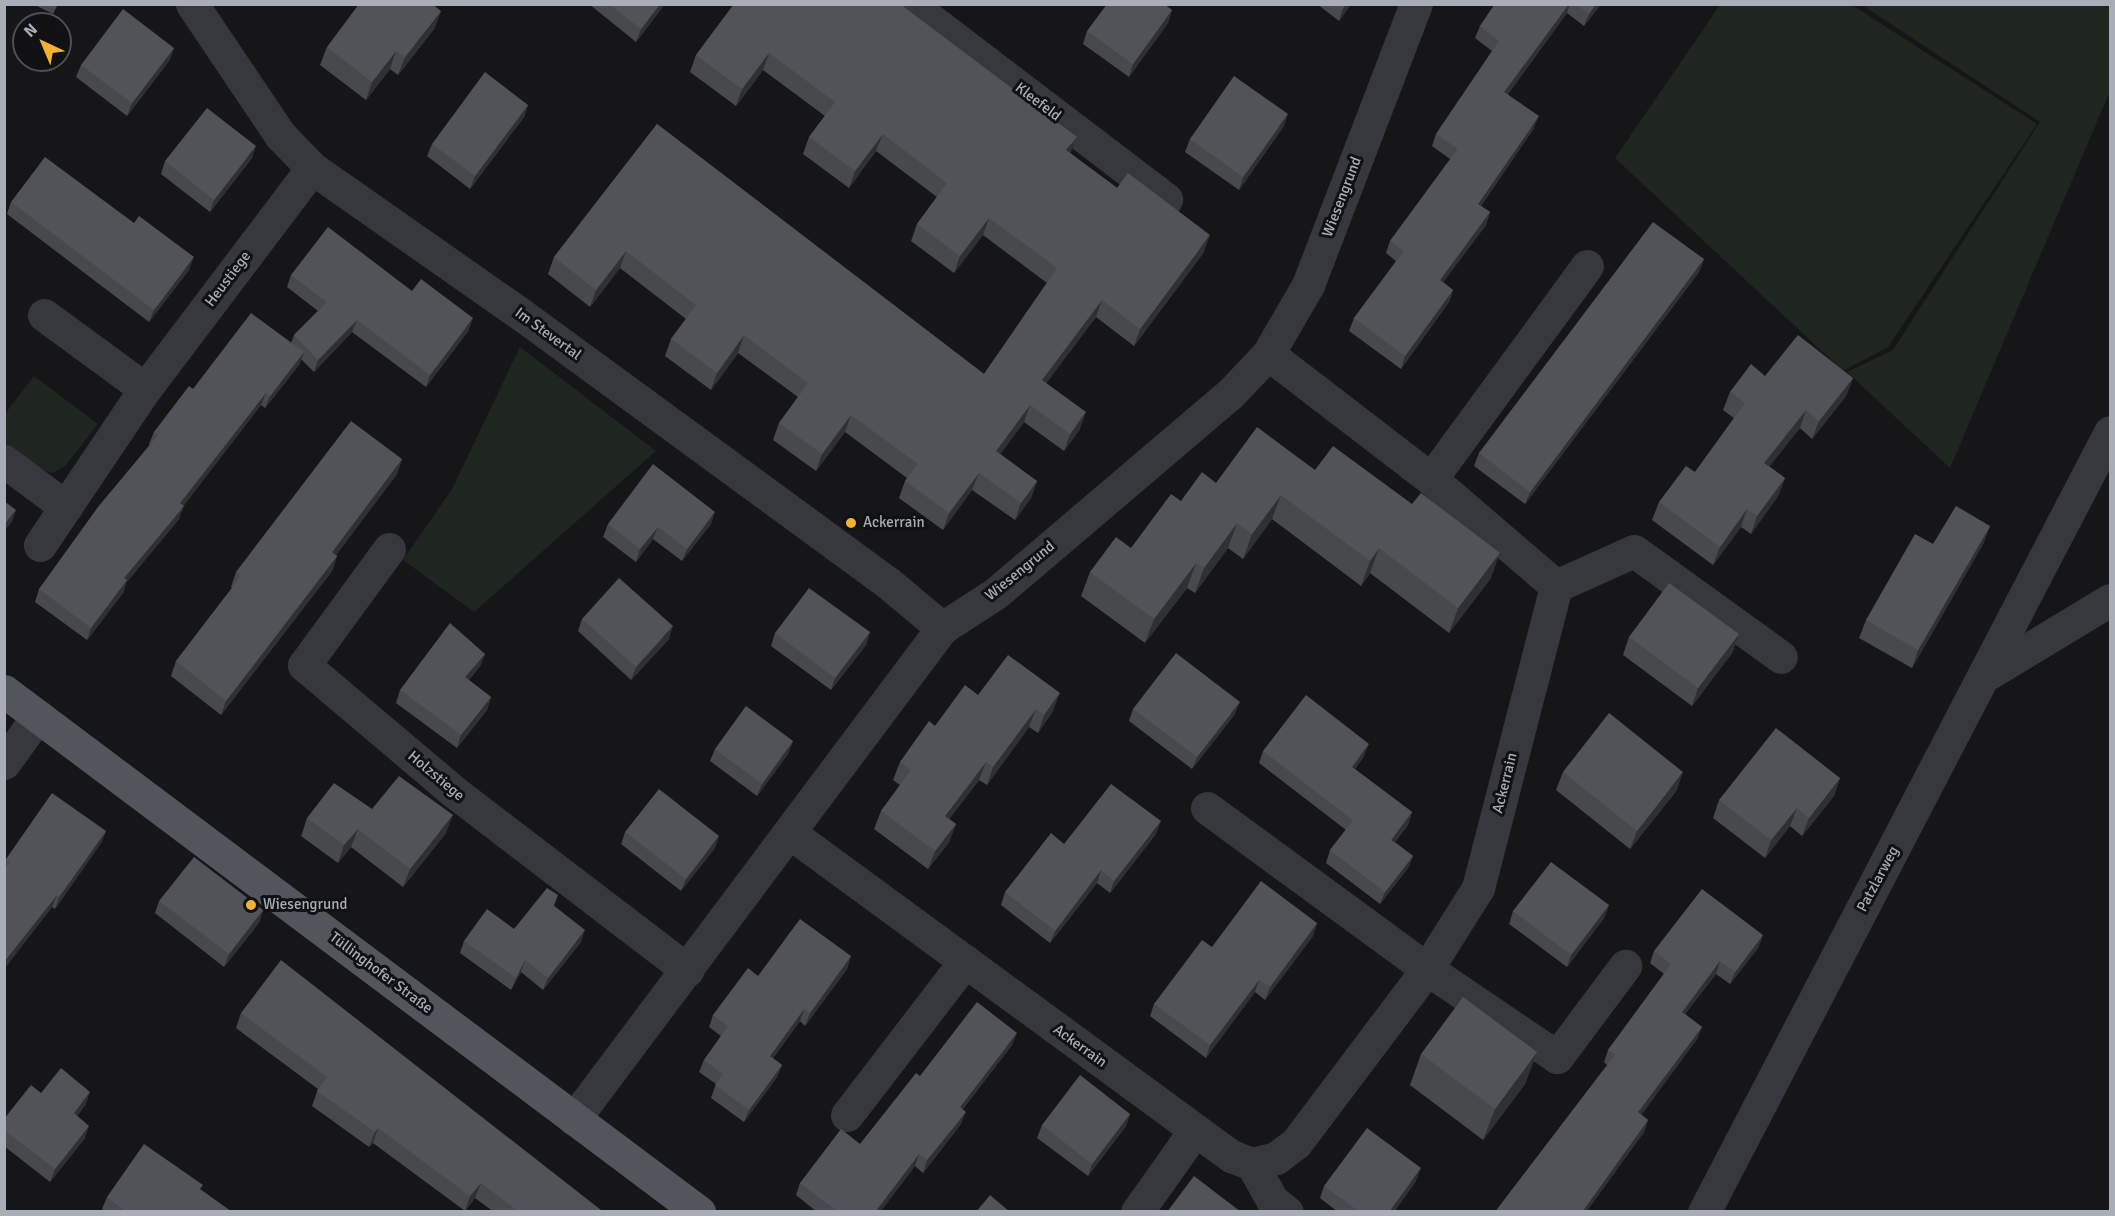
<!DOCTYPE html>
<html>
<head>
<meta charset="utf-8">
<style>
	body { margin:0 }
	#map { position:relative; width:2115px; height:1216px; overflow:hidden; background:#161618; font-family:Signika,sans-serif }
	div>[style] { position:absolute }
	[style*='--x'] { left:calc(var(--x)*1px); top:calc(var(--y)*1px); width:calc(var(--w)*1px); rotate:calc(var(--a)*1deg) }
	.green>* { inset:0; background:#1e261f }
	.minor>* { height:33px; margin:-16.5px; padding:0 16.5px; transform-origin:16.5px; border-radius:16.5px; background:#37383d }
	.major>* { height:33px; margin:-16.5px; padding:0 16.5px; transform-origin:16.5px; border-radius:16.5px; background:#53555c }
	.wall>* { inset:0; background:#47494d }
	.shaded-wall>* { inset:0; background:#2f3033 }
	.building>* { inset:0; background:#525359 }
	.dots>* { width:16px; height:16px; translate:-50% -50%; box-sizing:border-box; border:3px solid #111113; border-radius:50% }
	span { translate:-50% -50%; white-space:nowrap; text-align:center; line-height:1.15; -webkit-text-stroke:6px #111113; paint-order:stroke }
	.street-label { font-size:15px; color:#a8adb8 }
	.poi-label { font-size:15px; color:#a8adb8 }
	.left { translate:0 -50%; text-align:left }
	.frame { position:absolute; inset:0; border:6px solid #a8adb8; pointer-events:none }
	.north { position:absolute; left:12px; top:12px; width:60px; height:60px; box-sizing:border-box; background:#111113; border:2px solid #4d4f55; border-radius:50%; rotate:316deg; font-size:16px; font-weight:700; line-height:24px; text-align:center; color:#a8adb8 }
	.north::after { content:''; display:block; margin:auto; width:21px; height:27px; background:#f2b134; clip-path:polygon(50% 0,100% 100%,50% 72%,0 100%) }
</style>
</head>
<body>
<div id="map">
	<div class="green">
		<i style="clip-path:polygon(1720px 5px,1852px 5px,2037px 124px,1888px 347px,1843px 371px,1615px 158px)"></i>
		<i style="clip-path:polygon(1862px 5px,2110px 5px,2110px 91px,1950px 468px,1847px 372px,1893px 350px,2040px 122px)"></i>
		<i style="clip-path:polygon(520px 347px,656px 451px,474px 612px,403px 560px,452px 489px)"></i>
		<i style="clip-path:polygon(34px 376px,98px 424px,65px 466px,52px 473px,33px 467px,5px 447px,4px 415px)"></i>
	</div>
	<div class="minor">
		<i style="--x:192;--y:4;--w:158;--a:56.1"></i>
		<i style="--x:280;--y:135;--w:46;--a:45.9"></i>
		<i style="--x:312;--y:168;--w:256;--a:35"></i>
		<i style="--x:522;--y:315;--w:452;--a:36.2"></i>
		<i style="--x:887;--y:582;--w:72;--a:39.9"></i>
		<i style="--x:910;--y:4;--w:322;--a:37.3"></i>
		<i style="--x:44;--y:315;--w:125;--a:36.2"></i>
		<i style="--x:4;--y:461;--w:77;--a:36.6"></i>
		<i style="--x:1431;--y:479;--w:264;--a:-53.8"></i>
		<i style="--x:40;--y:545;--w:188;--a:-56.1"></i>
		<i style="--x:145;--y:389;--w:277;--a:-52.9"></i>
		<i style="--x:389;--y:549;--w:144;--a:126.2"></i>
		<i style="--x:304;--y:665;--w:195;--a:40.2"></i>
		<i style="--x:453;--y:791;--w:295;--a:37.4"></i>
		<i style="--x:1556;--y:586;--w:85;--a:-24.2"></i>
		<i style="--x:1634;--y:551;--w:181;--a:35.8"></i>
		<i style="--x:1989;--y:673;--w:141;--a:-31.1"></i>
		<i style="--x:4;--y:763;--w:58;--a:-54.1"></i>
		<i style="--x:1207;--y:808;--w:273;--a:36.2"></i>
		<i style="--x:1427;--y:969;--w:157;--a:34.1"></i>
		<i style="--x:1557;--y:1057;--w:114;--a:-53.2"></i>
		<i style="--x:790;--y:833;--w:547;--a:36.22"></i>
		<i style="--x:1231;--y:1156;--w:22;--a:21"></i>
		<i style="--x:1252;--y:1164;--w:25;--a:-14"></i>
		<i style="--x:1276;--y:1158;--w:25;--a:-37"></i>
		<i style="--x:1296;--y:1143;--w:218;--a:-53"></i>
		<i style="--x:1427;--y:969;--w:96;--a:-57.8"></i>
		<i style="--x:1478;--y:888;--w:312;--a:-75.5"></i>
		<i style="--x:1556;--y:586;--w:165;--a:-139.4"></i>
		<i style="--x:1431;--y:479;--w:205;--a:-142.5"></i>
		<i style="--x:847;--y:1115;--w:194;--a:-52.5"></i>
		<i style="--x:574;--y:1119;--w:614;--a:-53.15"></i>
		<i style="--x:942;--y:628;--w:64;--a:-32.9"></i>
		<i style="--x:996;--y:593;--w:307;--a:-40.4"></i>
		<i style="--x:1230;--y:394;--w:55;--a:-46.5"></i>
		<i style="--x:1268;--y:354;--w:80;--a:-59.9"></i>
		<i style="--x:1308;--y:285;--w:301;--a:-69"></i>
		<i style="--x:1252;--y:1164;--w:41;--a:60.9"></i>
		<i style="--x:1272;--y:1200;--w:19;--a:39"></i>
		<i style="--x:1137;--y:1212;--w:100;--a:-54.7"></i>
		<i style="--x:1704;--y:1212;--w:879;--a:-62.5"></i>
	</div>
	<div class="major">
		<i style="--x:4;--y:691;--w:869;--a:36.86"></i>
	</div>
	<div class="wall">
		<i style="clip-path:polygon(33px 4px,58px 4px,53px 14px)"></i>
		<i style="clip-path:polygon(589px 4px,665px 4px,636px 42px)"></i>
		<i style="clip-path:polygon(734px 4px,1070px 153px,1204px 252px,1134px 346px,1096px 317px,1046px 383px,1080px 429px,1064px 451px,1024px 422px,1000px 454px,1037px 481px,1031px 498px,1015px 520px,972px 490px,943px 530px,899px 498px,905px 481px,907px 478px,845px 432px,816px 471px,773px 440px,779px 423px,798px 397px,738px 353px,711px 390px,665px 356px,671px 339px,686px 319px,620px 268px,590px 307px,548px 274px,554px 257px,657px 124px,984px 374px,1047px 283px,983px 235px,954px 273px,911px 241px,917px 224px,937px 197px,876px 151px,849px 188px,803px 154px,809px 137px,825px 116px,763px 70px,736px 106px,690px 72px,696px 55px)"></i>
		<i style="clip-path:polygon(1317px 4px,1351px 4px,1339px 21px)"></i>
		<i style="clip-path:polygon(1495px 4px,1601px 4px,1584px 26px,1567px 13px,1508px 94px,1534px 128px,1481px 206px,1490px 212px,1486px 225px,1443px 282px,1453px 290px,1449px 302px,1401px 369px,1349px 331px,1354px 318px,1396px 261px,1386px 253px,1390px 241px,1450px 159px,1432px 146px,1436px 134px,1492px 51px,1475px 38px,1480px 26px)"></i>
		<i style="clip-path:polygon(1172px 10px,1168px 23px,1129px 77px,1083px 44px,1087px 31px)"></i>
		<i style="clip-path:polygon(441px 11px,434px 29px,398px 75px,390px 69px,366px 100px,320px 65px,327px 47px)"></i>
		<i style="clip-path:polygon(174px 48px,169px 61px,127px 116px,76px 77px,81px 65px)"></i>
		<i style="clip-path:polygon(528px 105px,524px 117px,470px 189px,427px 156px,432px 144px)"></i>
		<i style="clip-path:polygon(1284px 126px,1239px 190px,1185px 152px,1190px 139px)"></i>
		<i style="clip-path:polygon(252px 158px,210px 212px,161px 174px,165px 161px)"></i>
		<i style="clip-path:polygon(11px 202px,189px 270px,149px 322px,7px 214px)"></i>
		<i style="clip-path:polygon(1704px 259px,1699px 272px,1525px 504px,1474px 466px,1479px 453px)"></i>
		<i style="clip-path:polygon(291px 275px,412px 291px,469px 330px,426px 387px,352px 332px,314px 372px,301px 359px,299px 365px,265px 408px,261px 405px,183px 506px,179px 519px,126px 583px,123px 593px,87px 640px,35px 602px,39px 589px,150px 445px,149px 444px,154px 432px,193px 389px,291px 343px,294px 335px,318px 311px,287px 287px)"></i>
		<i style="clip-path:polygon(1765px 376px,1853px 378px,1846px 396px,1812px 439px,1800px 428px,1769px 466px,1785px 478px,1778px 496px,1751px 534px,1741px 527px,1713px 565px,1652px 520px,1659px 502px,1695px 472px,1734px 418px,1723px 410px,1730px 392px)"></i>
		<i style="clip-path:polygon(402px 459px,397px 474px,336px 555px,337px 556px,332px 571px,221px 715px,171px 676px,176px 661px,232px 588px,231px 587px,236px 572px)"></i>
		<i style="clip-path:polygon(1315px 470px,1491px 578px,1449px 633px,1370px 573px,1361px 586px,1272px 519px,1243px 559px,1228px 548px,1195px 593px,1187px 588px,1145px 643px,1081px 596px,1090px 572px,1131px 548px,1181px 501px,1216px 483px)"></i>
		<i style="clip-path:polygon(608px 524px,711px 524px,682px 561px,653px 539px,636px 562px,603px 537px)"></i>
		<i style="clip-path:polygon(1990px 526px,1983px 544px,1912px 668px,1859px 638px,1866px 620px,1933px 544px)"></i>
		<i style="clip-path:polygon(582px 619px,669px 639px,631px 680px,578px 631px)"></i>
		<i style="clip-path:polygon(870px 632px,866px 645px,831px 690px,771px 646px,775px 633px)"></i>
		<i style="clip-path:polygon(1739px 634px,1732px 653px,1692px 706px,1623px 655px,1629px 637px)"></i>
		<i style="clip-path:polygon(485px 654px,480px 666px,469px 680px,491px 697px,487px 710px,457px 748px,396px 703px,400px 690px)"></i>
		<i style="clip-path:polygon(978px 695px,1053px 711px,1038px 733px,1029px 727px,987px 785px,979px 780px,949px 819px,956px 824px,949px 842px,928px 869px,874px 829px,881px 811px,900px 785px,893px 780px,900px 762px,935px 726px)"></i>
		<i style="clip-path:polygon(1133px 709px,1235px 714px,1192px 769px,1129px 721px)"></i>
		<i style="clip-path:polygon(793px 741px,788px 754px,757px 796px,710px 761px,715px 749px)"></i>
		<i style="clip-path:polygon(1263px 751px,1364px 756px,1355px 769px,1412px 812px,1408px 825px,1395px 842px,1413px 856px,1408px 868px,1380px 904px,1326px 863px,1330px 850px,1346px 830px,1259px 763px)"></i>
		<i style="clip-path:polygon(1563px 772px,1677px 790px,1630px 849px,1556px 790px)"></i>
		<i style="clip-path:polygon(1840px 778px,1834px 796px,1802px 836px,1790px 826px,1765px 858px,1713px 818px,1719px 800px)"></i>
		<i style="clip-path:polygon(307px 818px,446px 833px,403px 887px,351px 847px,338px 863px,301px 836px)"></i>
		<i style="clip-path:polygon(106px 831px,101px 843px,55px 909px,52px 907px,4px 969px,4px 862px,6px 859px)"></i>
		<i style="clip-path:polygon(625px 832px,715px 848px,681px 891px,621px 844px)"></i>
		<i style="clip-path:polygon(1156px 834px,1110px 893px,1097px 883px,1050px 943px,1001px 905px,1005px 892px,1064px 844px)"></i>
		<i style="clip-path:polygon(558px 895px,554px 906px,581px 942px,543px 990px,521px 972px,511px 990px,460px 953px,464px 941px,514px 929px)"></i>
		<i style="clip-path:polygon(159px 901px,263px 910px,259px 923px,224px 967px,155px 913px)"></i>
		<i style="clip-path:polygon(1609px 905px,1604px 918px,1567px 967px,1509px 924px,1513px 911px)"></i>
		<i style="clip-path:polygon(1317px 923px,1313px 936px,1265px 1000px,1255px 992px,1206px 1058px,1150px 1016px,1154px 1004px,1212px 947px)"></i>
		<i style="clip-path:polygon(1763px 935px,1758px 948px,1730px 984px,1716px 974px,1685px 1014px,1702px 1027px,1697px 1039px,1641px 1115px,1648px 1120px,1644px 1132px,1586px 1212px,1495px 1212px,1607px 1065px,1604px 1062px,1608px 1050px,1664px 974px,1650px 963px,1654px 951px)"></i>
		<i style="clip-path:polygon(851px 956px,847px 969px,805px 1026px,800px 1021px,773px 1058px,782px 1065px,777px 1077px,744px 1122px,711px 1098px,716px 1084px,699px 1072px,704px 1060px,721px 1036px,709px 1027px,713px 1015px,758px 976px)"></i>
		<i style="clip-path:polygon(241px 1013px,603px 1212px,494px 1212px,475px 1198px,465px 1211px,373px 1143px,369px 1147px,312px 1106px,318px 1089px,236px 1028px)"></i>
		<i style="clip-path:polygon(1012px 1045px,963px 1109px,961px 1124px,923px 1173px,915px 1166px,880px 1212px,817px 1212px,796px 1195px,800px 1183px,860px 1144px,920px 1076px)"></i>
		<i style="clip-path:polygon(1537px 1052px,1525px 1084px,1483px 1140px,1410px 1085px,1421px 1054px)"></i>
		<i style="clip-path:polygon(41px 1093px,86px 1104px,77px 1116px,85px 1138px,50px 1182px,4px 1146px,4px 1119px)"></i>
		<i style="clip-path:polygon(1130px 1114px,1126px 1126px,1088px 1176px,1037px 1138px,1042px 1125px)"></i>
		<i style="clip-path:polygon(1416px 1181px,1394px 1212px,1338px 1212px,1320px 1198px,1324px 1186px)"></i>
		<i style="clip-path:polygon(201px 1190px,232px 1212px,105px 1212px,102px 1209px,107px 1197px)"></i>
	</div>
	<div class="shaded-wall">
		<i style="clip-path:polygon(660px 4px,665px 4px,636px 42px,641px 29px)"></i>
		<i style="clip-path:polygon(1346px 4px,1351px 4px,1339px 21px,1343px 8px)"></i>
		<i style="clip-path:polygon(1569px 4px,1570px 4px,1567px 13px,1500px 105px,1504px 92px)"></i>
		<i style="clip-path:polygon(1596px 4px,1601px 4px,1584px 26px,1589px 14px)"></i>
		<i style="clip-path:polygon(1172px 10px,1168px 23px,1129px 77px,1133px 64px)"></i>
		<i style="clip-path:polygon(441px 11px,434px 29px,398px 75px,405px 57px)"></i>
		<i style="clip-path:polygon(174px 48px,169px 61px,127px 116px,132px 103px)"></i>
		<i style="clip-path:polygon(396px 51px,390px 69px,366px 100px,372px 82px)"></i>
		<i style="clip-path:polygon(769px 53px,763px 70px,736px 106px,742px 89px)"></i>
		<i style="clip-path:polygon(528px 105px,524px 117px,470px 189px,475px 176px)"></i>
		<i style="clip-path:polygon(1288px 114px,1284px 126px,1239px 190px,1243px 177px)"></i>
		<i style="clip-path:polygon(1539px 116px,1534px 128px,1474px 216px,1478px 204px)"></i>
		<i style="clip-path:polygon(883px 134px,876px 151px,849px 188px,855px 171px)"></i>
		<i style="clip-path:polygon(1077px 137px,1070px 154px,1066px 150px)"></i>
		<i style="clip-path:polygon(256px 146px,252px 158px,210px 212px,214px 200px)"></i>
		<i style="clip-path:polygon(1490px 212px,1486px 225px,1436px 292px,1440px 280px)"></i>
		<i style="clip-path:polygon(989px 218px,983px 235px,954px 273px,960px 256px)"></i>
		<i style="clip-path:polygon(1210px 235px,1204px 252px,1134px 346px,1140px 329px)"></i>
		<i style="clip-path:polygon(626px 251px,620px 268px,590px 307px,596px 290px)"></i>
		<i style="clip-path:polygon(194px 257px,189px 270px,149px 322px,154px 310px)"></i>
		<i style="clip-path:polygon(1704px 259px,1699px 272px,1525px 504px,1530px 492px)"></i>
		<i style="clip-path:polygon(1453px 290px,1449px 302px,1401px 369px,1405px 356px)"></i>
		<i style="clip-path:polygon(1102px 300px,1096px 317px,1036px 397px,1042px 380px)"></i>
		<i style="clip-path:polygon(473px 318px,469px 330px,426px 387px,430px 375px)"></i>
		<i style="clip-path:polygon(357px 320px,352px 332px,314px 372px,318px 360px)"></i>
		<i style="clip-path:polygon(744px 335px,738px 353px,711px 390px,717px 373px)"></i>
		<i style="clip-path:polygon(304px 352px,299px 365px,265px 408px,270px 396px)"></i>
		<i style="clip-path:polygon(1853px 378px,1846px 396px,1812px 439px,1819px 421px)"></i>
		<i style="clip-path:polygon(266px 393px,261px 405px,176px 516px,180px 503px)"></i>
		<i style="clip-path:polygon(1030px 405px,1024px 422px,990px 468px,996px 451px)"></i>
		<i style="clip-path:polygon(1806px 410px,1800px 428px,1758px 481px,1764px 463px)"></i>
		<i style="clip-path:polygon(1086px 412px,1080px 429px,1064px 451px,1070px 434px)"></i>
		<i style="clip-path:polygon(851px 415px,845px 432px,816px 471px,822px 454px)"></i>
		<i style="clip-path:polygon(402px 459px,397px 474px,327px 567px,332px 552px)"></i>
		<i style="clip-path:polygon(979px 473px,972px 490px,943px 530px,949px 513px)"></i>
		<i style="clip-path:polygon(1785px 478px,1778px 496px,1751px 534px,1757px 516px)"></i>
		<i style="clip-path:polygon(1037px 481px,1031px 498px,1015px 520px,1021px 503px)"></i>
		<i style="clip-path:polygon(1281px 495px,1272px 519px,1243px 559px,1252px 534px)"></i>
		<i style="clip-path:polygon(184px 506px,179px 519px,126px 583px,123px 593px,87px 640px,91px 628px,124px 578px)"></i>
		<i style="clip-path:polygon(1747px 509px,1741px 527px,1713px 565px,1720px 547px)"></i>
		<i style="clip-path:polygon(16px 510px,12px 522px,4px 531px,4px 525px)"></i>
		<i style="clip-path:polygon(715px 512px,711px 524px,682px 561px,687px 549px)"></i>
		<i style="clip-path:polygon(1237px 523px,1228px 548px,1195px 593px,1204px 568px)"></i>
		<i style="clip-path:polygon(1990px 526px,1983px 544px,1912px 668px,1918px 650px)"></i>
		<i style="clip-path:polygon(658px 527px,653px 539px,636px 562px,640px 549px)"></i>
		<i style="clip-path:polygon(1379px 548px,1370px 573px,1361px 586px,1370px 561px)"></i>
		<i style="clip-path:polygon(1500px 553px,1491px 578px,1449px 633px,1458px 608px)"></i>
		<i style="clip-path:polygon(337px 556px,332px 571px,221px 715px,226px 701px)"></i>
		<i style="clip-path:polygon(1196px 563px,1187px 588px,1145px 643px,1154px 619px)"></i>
		<i style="clip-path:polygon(673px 626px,669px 639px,631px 680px,636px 667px)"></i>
		<i style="clip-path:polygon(870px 632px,866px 645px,831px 690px,835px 678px)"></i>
		<i style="clip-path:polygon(1739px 634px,1732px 653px,1692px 706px,1698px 688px)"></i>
		<i style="clip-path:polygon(485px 654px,480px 666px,461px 690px,465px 677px)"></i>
		<i style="clip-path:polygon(1060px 693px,1053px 711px,1038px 733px,1044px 715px)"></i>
		<i style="clip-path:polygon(491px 697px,487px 710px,457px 748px,461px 735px)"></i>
		<i style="clip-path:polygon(1240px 702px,1235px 714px,1192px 769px,1197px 757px)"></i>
		<i style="clip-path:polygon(1036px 709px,1029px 727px,987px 785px,993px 767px)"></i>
		<i style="clip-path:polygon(793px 741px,788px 754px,757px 796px,762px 784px)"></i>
		<i style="clip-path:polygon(1369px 744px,1364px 756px,1347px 779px,1352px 767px)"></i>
		<i style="clip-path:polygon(986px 762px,979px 780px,938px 834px,945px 816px)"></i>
		<i style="clip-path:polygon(1683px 772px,1677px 790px,1630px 849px,1637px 831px)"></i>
		<i style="clip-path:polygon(1840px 778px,1834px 796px,1802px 836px,1809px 818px)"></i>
		<i style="clip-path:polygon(1797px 808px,1790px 826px,1765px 858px,1771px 840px)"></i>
		<i style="clip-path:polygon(1412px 812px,1408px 825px,1387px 852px,1391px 840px)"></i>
		<i style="clip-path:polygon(453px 815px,446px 833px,403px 887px,410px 869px)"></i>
		<i style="clip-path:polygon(1161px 821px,1156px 834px,1110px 893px,1114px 881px)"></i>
		<i style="clip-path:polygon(956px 824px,949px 842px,928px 869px,935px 851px)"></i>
		<i style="clip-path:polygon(358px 829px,351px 847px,338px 863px,344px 845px)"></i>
		<i style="clip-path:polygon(106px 831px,101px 843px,55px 909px,59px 897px)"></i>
		<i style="clip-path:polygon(719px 836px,715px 848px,681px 891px,686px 879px)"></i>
		<i style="clip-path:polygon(1413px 856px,1408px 868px,1380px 904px,1385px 892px)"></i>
		<i style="clip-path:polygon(1101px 870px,1097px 883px,1050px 943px,1055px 931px)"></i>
		<i style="clip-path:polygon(57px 895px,52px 907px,4px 969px,4px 962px)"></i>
		<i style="clip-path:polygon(1609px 905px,1604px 918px,1567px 967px,1571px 955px)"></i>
		<i style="clip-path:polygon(263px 910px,259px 923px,224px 967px,229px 954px)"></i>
		<i style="clip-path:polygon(1317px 923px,1313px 936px,1265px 1000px,1270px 987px)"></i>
		<i style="clip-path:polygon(585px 930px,581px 942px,543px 990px,548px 978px)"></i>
		<i style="clip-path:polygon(1763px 935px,1758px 948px,1730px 984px,1735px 972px)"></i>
		<i style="clip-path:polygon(851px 956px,847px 969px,805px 1026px,810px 1013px)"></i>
		<i style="clip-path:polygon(525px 960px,521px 972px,511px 990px,516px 978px)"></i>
		<i style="clip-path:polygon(1720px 961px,1716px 974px,1677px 1024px,1682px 1012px)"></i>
		<i style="clip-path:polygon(1259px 980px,1255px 992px,1206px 1058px,1210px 1045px)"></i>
		<i style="clip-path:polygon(804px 1009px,800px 1021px,765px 1068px,770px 1056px)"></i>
		<i style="clip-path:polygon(1702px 1027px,1697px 1039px,1634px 1125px,1638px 1112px)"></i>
		<i style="clip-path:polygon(1017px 1033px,1012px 1045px,955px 1119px,960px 1107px)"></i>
		<i style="clip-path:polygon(1537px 1052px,1525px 1084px,1483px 1140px,1495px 1109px)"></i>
		<i style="clip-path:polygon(782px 1065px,777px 1077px,744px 1122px,749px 1110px)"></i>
		<i style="clip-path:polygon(90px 1092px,86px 1104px,69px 1126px,74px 1113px)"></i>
		<i style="clip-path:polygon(966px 1112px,961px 1124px,923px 1173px,927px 1160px)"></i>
		<i style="clip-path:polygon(1130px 1114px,1126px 1126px,1088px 1176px,1092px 1164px)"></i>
		<i style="clip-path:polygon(1648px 1120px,1644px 1132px,1586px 1212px,1582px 1212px)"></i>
		<i style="clip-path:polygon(89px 1126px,85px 1138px,50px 1182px,55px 1169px)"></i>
		<i style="clip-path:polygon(378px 1128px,373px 1143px,369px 1147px,375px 1132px)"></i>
		<i style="clip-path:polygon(919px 1154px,915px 1166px,880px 1212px,875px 1212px)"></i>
		<i style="clip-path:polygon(1421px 1168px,1416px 1181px,1394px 1212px,1389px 1212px)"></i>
		<i style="clip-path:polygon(481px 1183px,475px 1198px,465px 1211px,470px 1196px)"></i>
	</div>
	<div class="building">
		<i style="clip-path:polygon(359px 4px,432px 4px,441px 11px,405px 57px,396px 51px,372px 82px,327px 47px)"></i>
		<i style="clip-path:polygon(609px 4px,660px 4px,641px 29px)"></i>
		<i style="clip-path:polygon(734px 4px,900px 4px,1077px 137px,1066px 150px,1117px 188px,1128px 173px,1210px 235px,1140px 329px,1102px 300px,1042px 380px,1086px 412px,1070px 434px,1030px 405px,996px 451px,1037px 481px,1021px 503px,979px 473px,949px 513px,905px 481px,918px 464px,851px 415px,822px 454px,779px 423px,808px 383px,744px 335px,717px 373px,671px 339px,696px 305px,626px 251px,596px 290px,554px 257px,657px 124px,984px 374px,1057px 268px,989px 218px,960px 256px,917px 224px,947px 183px,883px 134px,855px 171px,809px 137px,835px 102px,769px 53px,742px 89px,696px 55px)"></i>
		<i style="clip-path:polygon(1107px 4px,1164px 4px,1172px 10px,1133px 64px,1087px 31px)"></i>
		<i style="clip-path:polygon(1338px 4px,1346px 4px,1343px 8px)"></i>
		<i style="clip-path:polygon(1495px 4px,1569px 4px,1504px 92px,1539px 116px,1478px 204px,1490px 212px,1440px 280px,1453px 290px,1405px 356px,1354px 318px,1404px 251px,1390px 241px,1458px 149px,1436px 134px,1499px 41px,1480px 26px)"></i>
		<i style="clip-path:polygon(1576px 4px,1596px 4px,1589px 14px)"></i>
		<i style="clip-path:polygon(123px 9px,174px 48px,132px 103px,81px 65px)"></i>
		<i style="clip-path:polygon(485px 72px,528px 105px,475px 176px,432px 144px)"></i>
		<i style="clip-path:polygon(1234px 76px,1288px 114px,1243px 177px,1190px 139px)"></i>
		<i style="clip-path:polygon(207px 108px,256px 146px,214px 200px,165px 161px)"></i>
		<i style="clip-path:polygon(45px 157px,134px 223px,139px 216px,194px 257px,154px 310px,11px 202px)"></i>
		<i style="clip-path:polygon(1653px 222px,1704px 259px,1530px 492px,1479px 453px)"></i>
		<i style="clip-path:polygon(328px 227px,412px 291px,421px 279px,473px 318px,430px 375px,357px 320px,318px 360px,294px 335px,327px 302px,291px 275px)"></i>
		<i style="clip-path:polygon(251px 313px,304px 352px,270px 396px,266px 393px,180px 503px,184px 506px,124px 578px,127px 580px,91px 628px,39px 589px,98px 507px,158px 435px,154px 432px,189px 386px,193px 389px)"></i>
		<i style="clip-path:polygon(1798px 335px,1853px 378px,1819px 421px,1806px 410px,1764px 463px,1785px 478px,1757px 516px,1747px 509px,1720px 547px,1659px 502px,1686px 466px,1695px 472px,1745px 403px,1730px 392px,1751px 364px,1765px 376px)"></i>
		<i style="clip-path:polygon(351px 421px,402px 459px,332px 552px,337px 556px,226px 701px,176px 661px,241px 576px,236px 572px)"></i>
		<i style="clip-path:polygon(1257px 427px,1315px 470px,1333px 446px,1412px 504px,1421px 493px,1500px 553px,1458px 608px,1379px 548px,1370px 561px,1281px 495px,1252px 534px,1237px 523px,1204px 568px,1196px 563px,1154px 619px,1090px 572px,1116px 537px,1131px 548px,1171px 494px,1181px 501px,1202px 472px,1216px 483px)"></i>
		<i style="clip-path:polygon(653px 464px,715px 512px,687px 549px,658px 527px,640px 549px,608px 524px)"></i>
		<i style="clip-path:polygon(4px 501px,16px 510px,4px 525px)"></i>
		<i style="clip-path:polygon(1956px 506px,1990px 526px,1918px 650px,1866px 620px,1915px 534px,1933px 544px)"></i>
		<i style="clip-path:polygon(619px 578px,673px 626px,636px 667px,582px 619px)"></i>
		<i style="clip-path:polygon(1669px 583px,1739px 634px,1698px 688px,1629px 637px)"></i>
		<i style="clip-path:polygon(809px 588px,870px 632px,835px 678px,775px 633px)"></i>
		<i style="clip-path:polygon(450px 623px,485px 654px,465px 677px,491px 697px,461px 735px,400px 690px)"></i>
		<i style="clip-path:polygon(1176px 653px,1240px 702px,1197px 757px,1133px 709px)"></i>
		<i style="clip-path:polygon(1008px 655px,1060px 693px,1044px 715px,1036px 709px,993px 767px,986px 762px,945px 816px,956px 824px,935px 851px,881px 811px,911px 770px,900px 762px,929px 721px,935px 726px,965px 685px,978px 695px)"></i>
		<i style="clip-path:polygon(1306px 695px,1369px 744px,1352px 767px,1412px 812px,1391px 840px,1413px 856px,1385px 892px,1330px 850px,1353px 820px,1263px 751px)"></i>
		<i style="clip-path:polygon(746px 706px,793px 741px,762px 784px,715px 749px)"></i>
		<i style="clip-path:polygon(1609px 713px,1683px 772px,1637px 831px,1563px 772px)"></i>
		<i style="clip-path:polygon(1776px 728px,1840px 778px,1809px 818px,1797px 808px,1771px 840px,1719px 800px)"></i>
		<i style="clip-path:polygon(399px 776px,453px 815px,410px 869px,358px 829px,344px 845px,307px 818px,334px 783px,372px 809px)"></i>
		<i style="clip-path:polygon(1111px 784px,1161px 821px,1114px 881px,1101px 870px,1055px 931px,1005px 892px,1051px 833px,1064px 844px)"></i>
		<i style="clip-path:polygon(659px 789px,719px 836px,686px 879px,625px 832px)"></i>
		<i style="clip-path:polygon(52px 793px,106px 831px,59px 897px,57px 895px,4px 962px,4px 869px,10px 862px,6px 859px)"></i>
		<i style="clip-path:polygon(194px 857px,263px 910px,229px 954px,159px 901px)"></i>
		<i style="clip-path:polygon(1551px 862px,1609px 905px,1571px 955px,1513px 911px)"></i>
		<i style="clip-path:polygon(1261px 881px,1317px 923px,1270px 987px,1259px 980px,1210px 1045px,1154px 1004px,1202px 940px,1212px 947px)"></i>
		<i style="clip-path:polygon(547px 888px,558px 895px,553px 905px,585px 930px,548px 978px,525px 960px,516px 978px,464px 941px,487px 909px,514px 929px)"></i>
		<i style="clip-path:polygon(1702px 889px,1763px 935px,1735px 972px,1720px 961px,1682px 1012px,1702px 1027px,1638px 1112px,1648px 1120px,1582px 1212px,1495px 1212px,1615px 1055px,1608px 1050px,1671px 964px,1654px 951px)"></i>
		<i style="clip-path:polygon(800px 919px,851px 956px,810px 1013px,804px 1009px,770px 1056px,782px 1065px,749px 1110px,715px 1085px,723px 1074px,704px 1060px,728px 1026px,713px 1015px,748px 968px,758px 976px)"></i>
		<i style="clip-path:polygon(281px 960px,601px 1210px,603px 1212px,519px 1212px,481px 1183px,470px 1196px,378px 1128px,375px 1132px,317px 1091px,327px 1077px,241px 1013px)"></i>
		<i style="clip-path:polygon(1463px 997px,1537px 1052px,1495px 1109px,1421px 1054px)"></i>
		<i style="clip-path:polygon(977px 1002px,1017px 1033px,960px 1107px,966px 1112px,927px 1160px,919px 1154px,875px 1212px,838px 1212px,800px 1183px,841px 1129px,860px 1144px,916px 1073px,920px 1076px)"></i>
		<i style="clip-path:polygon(61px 1068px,90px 1092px,74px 1113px,89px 1126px,55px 1169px,4px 1130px,4px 1119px,31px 1085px,41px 1093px)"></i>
		<i style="clip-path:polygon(1080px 1075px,1130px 1114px,1092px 1164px,1042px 1125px)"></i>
		<i style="clip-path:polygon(1367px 1128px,1421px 1168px,1389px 1212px,1360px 1212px,1324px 1186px)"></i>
		<i style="clip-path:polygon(144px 1144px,203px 1185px,200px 1189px,232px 1212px,126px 1212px,107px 1197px)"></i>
		<i style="clip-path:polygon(1194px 1176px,1241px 1212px,1167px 1212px)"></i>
		<i style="clip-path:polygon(990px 1195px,1010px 1212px,976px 1212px)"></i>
	</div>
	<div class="dots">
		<i style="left:851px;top:523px;background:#f2b134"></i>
		<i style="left:251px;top:905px;background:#f2b134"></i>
	</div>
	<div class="street-label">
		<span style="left:1038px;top:102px;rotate:37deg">Kleefeld</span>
		<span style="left:1342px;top:197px;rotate:-69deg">Wiesengrund</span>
		<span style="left:228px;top:279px;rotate:-53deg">Heustiege</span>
		<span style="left:548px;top:334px;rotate:36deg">Im Stevertal</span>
		<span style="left:1020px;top:571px;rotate:-39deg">Wiesengrund</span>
		<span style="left:436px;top:776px;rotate:40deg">Holzstiege</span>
		<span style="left:1505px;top:783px;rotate:-76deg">Ackerrain</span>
		<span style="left:1878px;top:879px;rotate:-62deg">Patzlarweg</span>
		<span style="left:381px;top:973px;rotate:37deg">Tüllinghofer Straße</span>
		<span style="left:1080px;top:1046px;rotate:36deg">Ackerrain</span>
	</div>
	<div class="poi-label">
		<span class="left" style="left:863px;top:523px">Ackerrain</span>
		<span class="left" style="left:263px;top:905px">Wiesengrund</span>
	</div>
	<div class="frame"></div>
	<div class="north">N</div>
</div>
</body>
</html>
